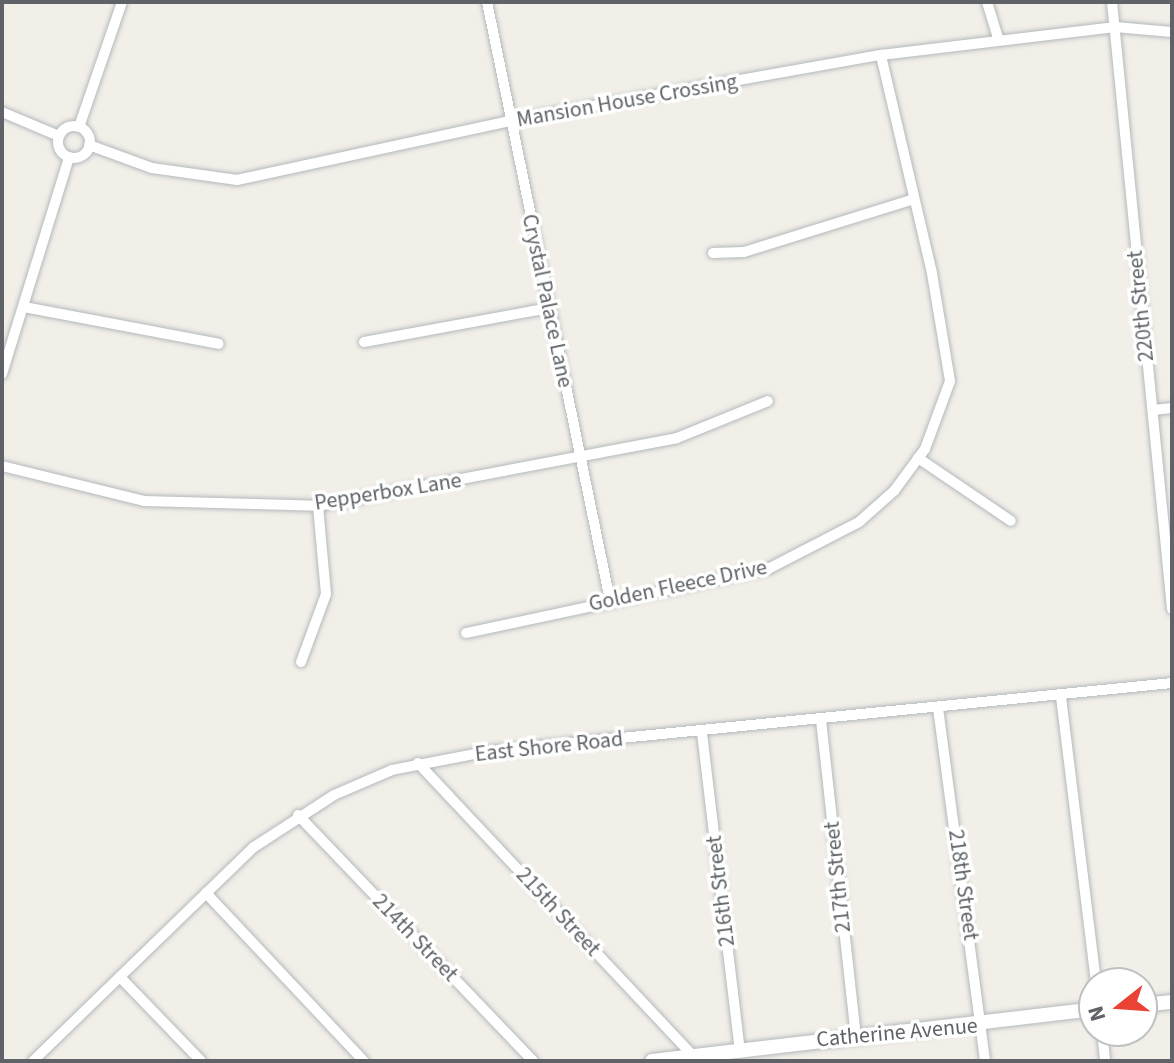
<!DOCTYPE html>
<html>
<head>
<meta charset="utf-8">
<style>
	body { margin:0 }
	#map { position:relative; width:1174px; height:1063px; overflow:hidden; background:#f1efe8; font-family:"Source Sans 3",sans-serif }
	div>[style] { position:absolute }
	[style*='--x'] { left:calc(var(--x)*1px); top:calc(var(--y)*1px); width:calc(var(--w)*1px); rotate:calc(var(--a)*1deg) }
	.roads { filter:drop-shadow(0 0 2px #b5b8bc) drop-shadow(0 0 2px #b5b8bc) }
	.street>* { height:10px; margin:-5px; padding:0 5px; transform-origin:5px; border-radius:5px; background:#fff }
	.street>.ring { margin:-5px; padding:0; box-sizing:content-box; background:none; border:10px solid #fff; border-radius:50% }
	.secondary>* { height:14px; margin:-7px; padding:0 7px; transform-origin:7px; border-radius:7px; background:#fff }
	span { translate:-50% -50%; white-space:nowrap; text-align:center; line-height:1.15; -webkit-text-stroke:7px #fff; paint-order:stroke }
	.street-label { font-size:22px; color:#5f6368 }
	.frame { position:absolute; inset:0; border:4px solid #5f6368; pointer-events:none }
	.north { position:absolute; left:1078px; top:967px; width:80px; height:80px; box-sizing:border-box; background:#fff; border:2px solid #bfc1c3; border-radius:50%; rotate:253deg; font-size:22px; font-weight:700; line-height:32px; text-align:center; color:#5f6368 }
	.north::after { content:''; display:block; margin:auto; width:28px; height:36px; background:#ea4335; clip-path:polygon(50% 0,100% 100%,50% 72%,0 100%) }
</style>
</head>
<body>
<div id="map">
	<div class="roads">
		<div class="street">
			<i style="--x:487;--y:2;--w:611;--a:78.38"></i>
			<i style="--x:987;--y:2;--w:39;--a:73"></i>
			<i style="--x:1112;--y:2;--w:610;--a:84.35"></i>
			<i style="--x:2;--y:112;--w:62;--a:22.8"></i>
			<i class="ring" style="left:58px;top:126px;width:22px;height:22px"></i>
			<i style="--x:79;--y:127;--w:132;--a:-71"></i>
			<i style="--x:89;--y:145;--w:67;--a:20.1"></i>
			<i style="--x:152;--y:168;--w:86;--a:8"></i>
			<i style="--x:237;--y:180;--w:278;--a:-12.2"></i>
			<i style="--x:509;--y:121;--w:378;--a:-10.1"></i>
			<i style="--x:881;--y:55;--w:236;--a:-6.8"></i>
			<i style="--x:1115;--y:27;--w:57;--a:5"></i>
			<i style="--x:713;--y:253;--w:31;--a:-2"></i>
			<i style="--x:744;--y:252;--w:175;--a:-17.3"></i>
			<i style="--x:24;--y:307;--w:198;--a:10.7"></i>
			<i style="--x:364;--y:342;--w:188;--a:-10.4"></i>
			<i style="--x:2;--y:374;--w:227;--a:-72.8"></i>
			<i style="--x:1153;--y:410;--w:19;--a:-6"></i>
			<i style="--x:918;--y:458;--w:112;--a:34.1"></i>
			<i style="--x:2;--y:466;--w:146;--a:13.8"></i>
			<i style="--x:144;--y:501;--w:174;--a:1.6"></i>
			<i style="--x:318;--y:506;--w:365;--a:-10.7"></i>
			<i style="--x:677;--y:438;--w:98;--a:-22.1"></i>
			<i style="--x:466;--y:633;--w:309;--a:-12"></i>
			<i style="--x:768;--y:569;--w:102;--a:-27.3"></i>
			<i style="--x:859;--y:522;--w:47;--a:-41.5"></i>
			<i style="--x:894;--y:491;--w:52;--a:-53.6"></i>
			<i style="--x:925;--y:449;--w:72;--a:-69.8"></i>
			<i style="--x:950;--y:381;--w:109;--a:-99.5"></i>
			<i style="--x:932;--y:273;--w:224;--a:-103.2"></i>
			<i style="--x:301;--y:662;--w:72;--a:-69.8"></i>
			<i style="--x:326;--y:594;--w:88;--a:-95.2"></i>
			<i style="--x:1061;--y:697;--w:288;--a:83"></i>
			<i style="--x:938;--y:708;--w:356;--a:82.4"></i>
			<i style="--x:821;--y:720;--w:317;--a:83.7"></i>
			<i style="--x:702;--y:733;--w:319;--a:83.2"></i>
			<i style="--x:418;--y:763;--w:407;--a:46.8"></i>
			<i style="--x:298;--y:815;--w:340;--a:46.3"></i>
			<i style="--x:206;--y:893;--w:231;--a:46.8"></i>
			<i style="--x:120;--y:977;--w:117;--a:46"></i>
			<i style="--x:1102;--y:1031;--w:30;--a:84"></i>
			<i style="--x:33;--y:1061;--w:308;--a:-44.1"></i>
			<i style="--x:254;--y:847;--w:95;--a:-33"></i>
			<i style="--x:334;--y:795;--w:63;--a:-23.3"></i>
			<i style="--x:392;--y:770;--w:101;--a:-10.9"></i>
			<i style="--x:491;--y:751;--w:684;--a:-5.7"></i>
		</div>
		<div class="secondary">
			<i style="--x:1142;--y:1005;--w:30;--a:-6"></i>
			<i style="--x:652;--y:1061;--w:445;--a:-6.7"></i>
		</div>
	</div>
	<div class="street-label">
		<span style="left:627px;top:101px;rotate:-10deg">Mansion House Crossing</span>
		<span style="left:547px;top:301px;rotate:78deg">Crystal Palace Lane</span>
		<span style="left:1141px;top:306px;rotate:-96deg">220th Street</span>
		<span style="left:388px;top:492px;rotate:-9deg">Pepperbox Lane</span>
		<span style="left:678px;top:586px;rotate:-12deg">Golden Fleece Drive</span>
		<span style="left:549px;top:747px;rotate:-6deg">East Shore Road</span>
		<span style="left:838px;top:877px;rotate:-96deg">217th Street</span>
		<span style="left:963px;top:885px;rotate:82deg">218th Street</span>
		<span style="left:721px;top:891px;rotate:-97deg">216th Street</span>
		<span style="left:558px;top:912px;rotate:47deg">215th Street</span>
		<span style="left:415px;top:938px;rotate:46deg">214th Street</span>
		<span style="left:897px;top:1033px;rotate:-5deg">Catherine Avenue</span>
	</div>
	<div class="frame"></div>
	<div class="north">N</div>
</div>
</body>
</html>
